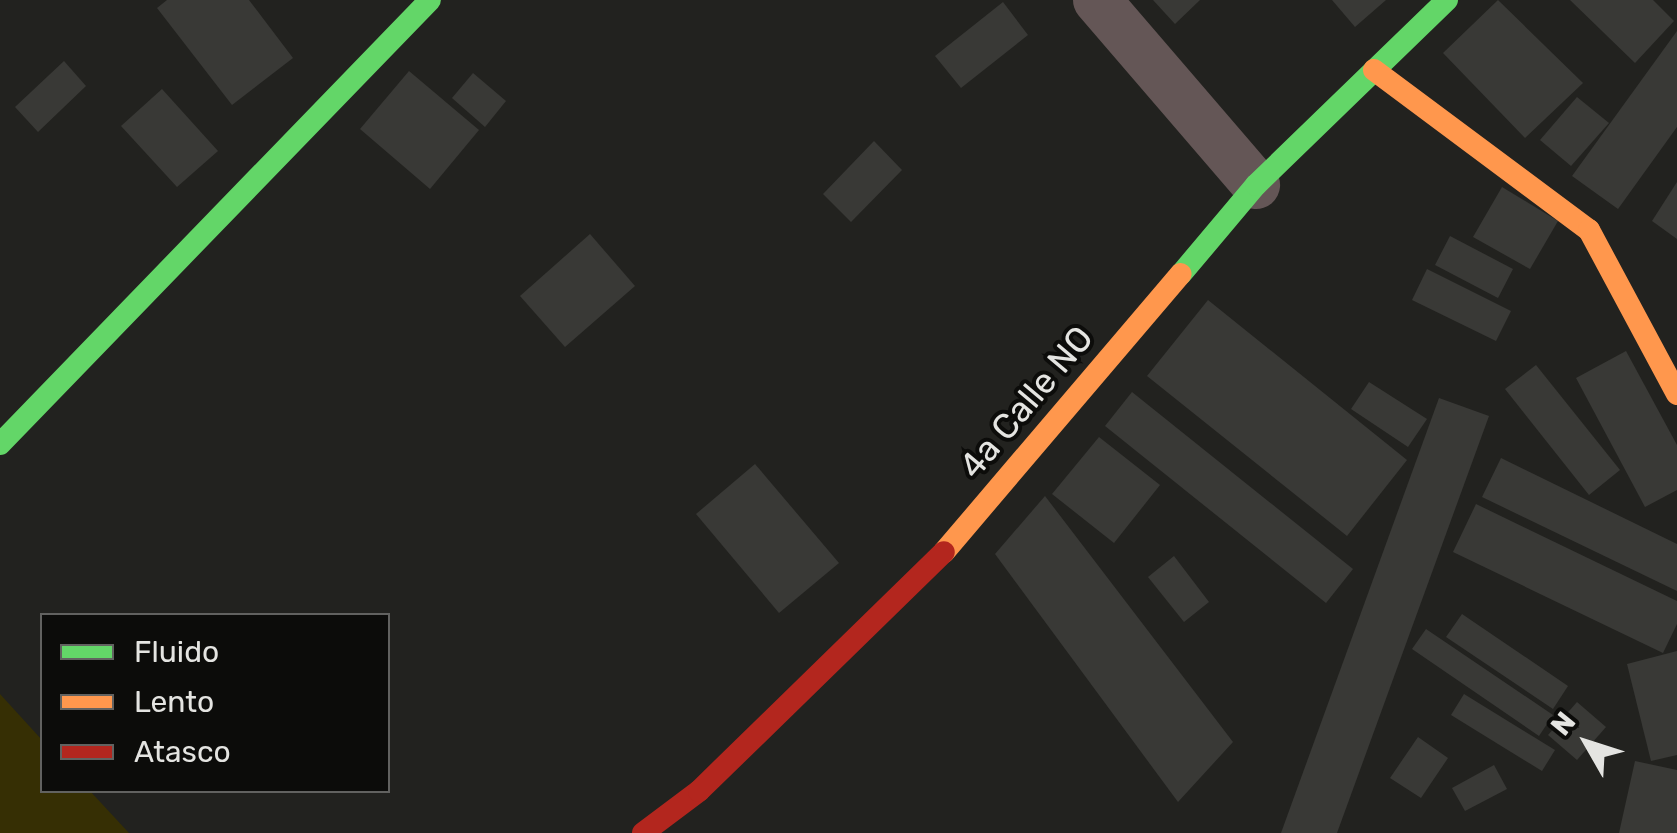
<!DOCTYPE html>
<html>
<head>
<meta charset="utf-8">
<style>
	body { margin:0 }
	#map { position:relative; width:1677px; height:833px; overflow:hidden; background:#22221f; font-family:Rubik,sans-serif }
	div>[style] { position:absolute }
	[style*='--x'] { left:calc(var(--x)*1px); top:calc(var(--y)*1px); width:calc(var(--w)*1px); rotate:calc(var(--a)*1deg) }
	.green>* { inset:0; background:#362f04 }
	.building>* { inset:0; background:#393936 }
	.street>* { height:48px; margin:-24px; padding:0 24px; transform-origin:24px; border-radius:24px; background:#645656 }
	.fast>* { height:22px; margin:-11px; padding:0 11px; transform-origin:11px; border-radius:11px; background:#63d668 }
	.slow>* { height:22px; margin:-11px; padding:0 11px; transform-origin:11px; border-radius:11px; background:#ff974d }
	.jam>* { height:22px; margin:-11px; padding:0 11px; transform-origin:11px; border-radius:11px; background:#b3261e }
	span { translate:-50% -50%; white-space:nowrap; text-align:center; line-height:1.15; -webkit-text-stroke:8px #0c0c0a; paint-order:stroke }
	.street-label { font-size:35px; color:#e4e4e1 }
	.legend { position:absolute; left:40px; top:613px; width:350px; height:180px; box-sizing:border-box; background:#0c0c0a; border:2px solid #626260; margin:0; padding:12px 18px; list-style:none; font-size:30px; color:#e4e4e1 }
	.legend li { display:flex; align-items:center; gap:20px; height:50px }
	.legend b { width:50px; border:2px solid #626260 }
	.north { position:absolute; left:1537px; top:693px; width:100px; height:100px; -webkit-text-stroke:8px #0c0c0a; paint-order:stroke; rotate:309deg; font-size:28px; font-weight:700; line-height:40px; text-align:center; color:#e4e4e1 }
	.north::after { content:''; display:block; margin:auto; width:35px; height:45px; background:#e4e4e1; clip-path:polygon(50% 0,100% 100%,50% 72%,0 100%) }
</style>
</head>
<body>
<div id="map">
	<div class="green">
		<i style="clip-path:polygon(0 694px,42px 740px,42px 790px,90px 791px,129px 833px,0 833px)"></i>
	</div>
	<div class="building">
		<i style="clip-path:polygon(167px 0,249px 0,293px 58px,232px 105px,157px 8px)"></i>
		<i style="clip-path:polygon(1153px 0,1200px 0,1175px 24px)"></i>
		<i style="clip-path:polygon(1332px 0,1386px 0,1355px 27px)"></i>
		<i style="clip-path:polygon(1498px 0,1583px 83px,1525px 138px,1443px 53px)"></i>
		<i style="clip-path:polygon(1570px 0,1653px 0,1674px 21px,1635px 63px)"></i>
		<i style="clip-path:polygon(1003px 2px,1028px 35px,961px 88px,935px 56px)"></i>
		<i style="clip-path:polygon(1677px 31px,1677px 127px,1618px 209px,1572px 176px)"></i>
		<i style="clip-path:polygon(64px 61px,86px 86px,38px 132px,15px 107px)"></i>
		<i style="clip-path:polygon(409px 71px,479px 130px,430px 189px,360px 129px)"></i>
		<i style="clip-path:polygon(473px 73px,506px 101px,485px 127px,452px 98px)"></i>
		<i style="clip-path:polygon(162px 89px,218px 151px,177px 187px,121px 126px)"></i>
		<i style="clip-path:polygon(1577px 97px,1609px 123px,1571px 166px,1540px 140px)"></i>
		<i style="clip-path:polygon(874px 141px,902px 170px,851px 222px,823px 194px)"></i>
		<i style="clip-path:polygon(1677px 182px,1677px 239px,1652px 221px)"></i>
		<i style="clip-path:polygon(1502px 187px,1558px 221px,1530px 269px,1473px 237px)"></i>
		<i style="clip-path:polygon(590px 234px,635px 286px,565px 347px,520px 296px)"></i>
		<i style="clip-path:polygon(1450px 236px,1513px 269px,1498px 298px,1435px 265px)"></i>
		<i style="clip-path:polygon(1427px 269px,1511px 311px,1496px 341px,1412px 300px)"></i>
		<i style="clip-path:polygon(1208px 300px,1407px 460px,1347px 536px,1147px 376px)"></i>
		<i style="clip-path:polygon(1626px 351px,1677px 445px,1677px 490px,1645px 507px,1576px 378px)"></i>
		<i style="clip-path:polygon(1536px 365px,1620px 470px,1589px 495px,1505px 389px)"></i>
		<i style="clip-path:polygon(1369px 382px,1427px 419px,1408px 447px,1351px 409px)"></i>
		<i style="clip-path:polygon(1132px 392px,1353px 569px,1326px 603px,1105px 426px)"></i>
		<i style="clip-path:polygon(1439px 398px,1489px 416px,1337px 833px,1281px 833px)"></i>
		<i style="clip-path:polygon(1099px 437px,1160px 485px,1114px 543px,1052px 494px)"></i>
		<i style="clip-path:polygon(1501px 458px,1677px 544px,1677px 591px,1482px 497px)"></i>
		<i style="clip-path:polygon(755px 464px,839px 563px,779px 613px,696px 514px)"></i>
		<i style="clip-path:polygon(1045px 496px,1233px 742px,1178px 802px,995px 554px)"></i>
		<i style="clip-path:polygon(1476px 504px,1677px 601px,1677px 624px,1663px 653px,1453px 552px)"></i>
		<i style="clip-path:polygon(1174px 556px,1209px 602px,1184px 622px,1148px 577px)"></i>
		<i style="clip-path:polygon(1462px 614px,1568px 686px,1553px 709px,1446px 637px)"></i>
		<i style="clip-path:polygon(1426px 629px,1553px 715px,1539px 736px,1412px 649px)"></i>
		<i style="clip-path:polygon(1677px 651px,1677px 755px,1651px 761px,1627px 664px)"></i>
		<i style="clip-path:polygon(1464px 694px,1555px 750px,1542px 771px,1451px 715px)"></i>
		<i style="clip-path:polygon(1577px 702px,1606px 727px,1577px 760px,1548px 735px)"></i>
		<i style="clip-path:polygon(1418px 737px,1448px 758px,1421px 798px,1390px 778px)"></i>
		<i style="clip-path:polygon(1635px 761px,1677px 770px,1677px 833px,1619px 833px)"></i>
		<i style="clip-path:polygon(1494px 765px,1507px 789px,1465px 811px,1452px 788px)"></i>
	</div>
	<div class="street">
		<i style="--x:1097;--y:0;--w:244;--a:49.3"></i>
	</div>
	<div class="fast">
		<i style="--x:1181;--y:274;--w:116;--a:-49.9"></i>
		<i style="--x:1256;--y:185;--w:266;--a:-44.1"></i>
		<i style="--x:0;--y:444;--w:618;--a:-45.92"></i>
	</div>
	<div class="slow">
		<i style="--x:1374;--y:70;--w:268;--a:36.7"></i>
		<i style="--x:1589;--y:230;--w:186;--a:61.8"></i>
		<i style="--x:944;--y:552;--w:365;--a:-49.6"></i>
	</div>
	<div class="jam">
		<i style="--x:643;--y:833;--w:70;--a:-36.9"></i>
		<i style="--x:699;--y:791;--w:342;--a:-44.3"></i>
	</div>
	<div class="street-label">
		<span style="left:1026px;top:402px;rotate:-50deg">4a Calle NO</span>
	</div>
	<ul class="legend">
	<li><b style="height:12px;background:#63d668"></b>Fluido</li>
	<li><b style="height:12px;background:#ff974d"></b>Lento</li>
	<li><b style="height:12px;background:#b3261e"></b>Atasco</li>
	</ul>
	<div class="north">N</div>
</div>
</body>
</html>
